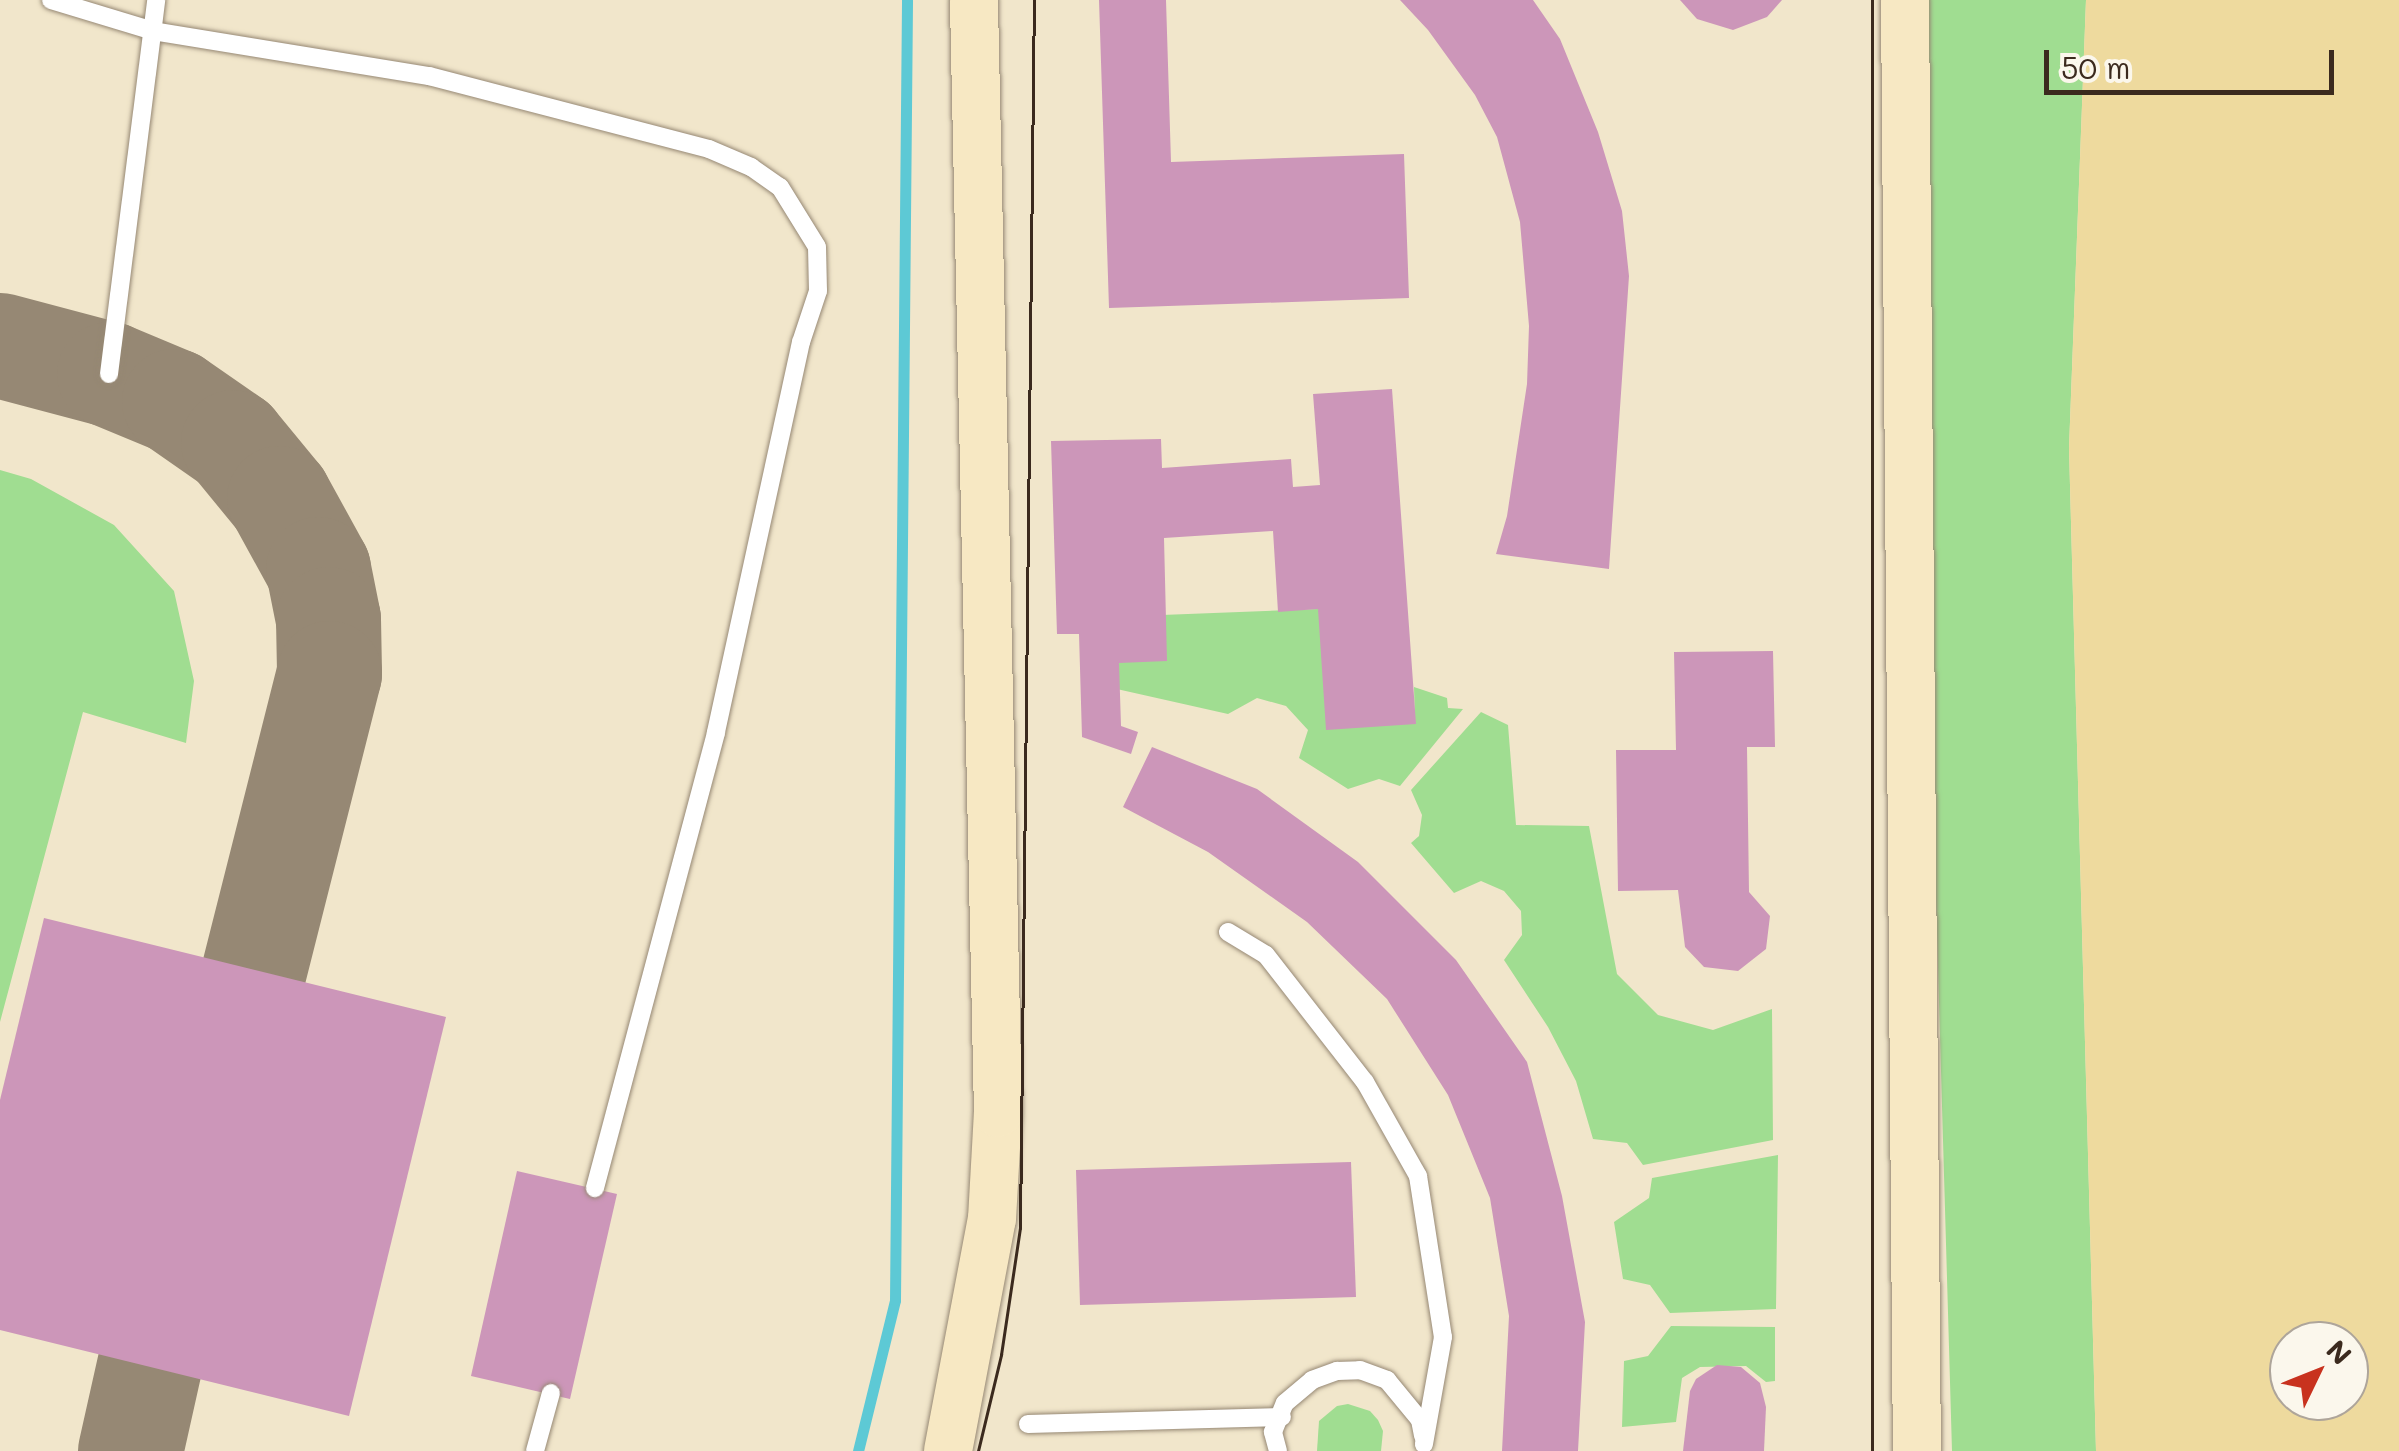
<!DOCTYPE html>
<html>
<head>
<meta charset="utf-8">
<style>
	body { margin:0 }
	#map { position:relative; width:2399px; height:1451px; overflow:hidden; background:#f1e6cb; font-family:Mali,sans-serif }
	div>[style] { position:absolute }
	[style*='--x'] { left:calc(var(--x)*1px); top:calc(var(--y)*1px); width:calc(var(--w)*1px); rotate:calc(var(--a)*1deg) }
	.green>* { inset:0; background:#a0dd91 }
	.sand>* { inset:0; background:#eeda9e }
	.stream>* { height:11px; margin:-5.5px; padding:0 5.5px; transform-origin:5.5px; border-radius:5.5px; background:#5dc9d5 }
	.taxiway>* { height:105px; margin:-52.5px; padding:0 52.5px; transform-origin:52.5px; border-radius:52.5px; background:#968874 }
	.building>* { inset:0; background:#cc96b9 }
	.roads { filter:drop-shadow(0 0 2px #968874) drop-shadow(0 0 2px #968874) }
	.lane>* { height:18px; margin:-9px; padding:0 9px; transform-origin:9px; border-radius:9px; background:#fff }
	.secondary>* { height:48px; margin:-24px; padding:0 24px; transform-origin:24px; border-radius:24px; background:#f7e8c3 }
	.tram>* { height:2.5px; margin:-1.25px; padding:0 1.25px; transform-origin:1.25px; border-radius:1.25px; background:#3b2a1e }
	span { translate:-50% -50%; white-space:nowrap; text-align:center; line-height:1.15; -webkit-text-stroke:10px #fbf7ec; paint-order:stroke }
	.north { position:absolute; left:2269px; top:1321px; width:100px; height:100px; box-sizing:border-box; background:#fbf7ec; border:2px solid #aea59a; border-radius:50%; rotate:47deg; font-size:28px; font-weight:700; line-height:40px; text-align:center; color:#3b2a1e }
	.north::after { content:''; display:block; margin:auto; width:35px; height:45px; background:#c8321e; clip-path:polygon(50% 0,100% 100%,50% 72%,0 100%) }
	.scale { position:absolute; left:2044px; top:50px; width:290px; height:45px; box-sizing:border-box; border:5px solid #3b2a1e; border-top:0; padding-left:12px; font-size:30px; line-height:35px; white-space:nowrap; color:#3b2a1e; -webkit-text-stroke:8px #fbf7ec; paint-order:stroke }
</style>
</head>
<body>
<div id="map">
	<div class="green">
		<i style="clip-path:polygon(1910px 0,2086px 0,2069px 448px,2096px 1451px,1952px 1451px)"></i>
		<i style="clip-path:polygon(0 470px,31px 479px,114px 525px,174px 591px,194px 681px,186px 743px,83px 712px,0 1022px)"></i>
		<i style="clip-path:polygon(1318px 609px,1415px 724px,1414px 687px,1447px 698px,1448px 708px,1463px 709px,1400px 786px,1379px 779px,1348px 789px,1299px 758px,1308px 730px,1286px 706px,1257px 698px,1228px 714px,1099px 685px,1084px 618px)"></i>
		<i style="clip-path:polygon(1481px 712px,1508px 725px,1516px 825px,1589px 826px,1617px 974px,1658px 1015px,1713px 1030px,1772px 1009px,1773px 1140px,1643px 1165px,1627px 1143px,1593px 1139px,1576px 1081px,1548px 1027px,1504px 960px,1522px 935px,1521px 911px,1504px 891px,1481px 881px,1454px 893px,1411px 843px,1419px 836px,1422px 815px,1411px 790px)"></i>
		<i style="clip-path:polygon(1778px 1155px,1776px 1309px,1670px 1313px,1650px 1285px,1623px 1279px,1614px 1222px,1649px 1198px,1652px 1178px)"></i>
		<i style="clip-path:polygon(1671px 1326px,1775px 1327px,1775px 1381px,1766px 1382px,1746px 1366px,1700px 1367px,1682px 1378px,1676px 1422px,1622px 1427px,1624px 1361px,1648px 1356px)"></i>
		<i style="clip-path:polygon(1348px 1404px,1370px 1411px,1378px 1420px,1383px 1431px,1381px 1451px,1317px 1451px,1319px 1421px,1337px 1406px)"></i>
	</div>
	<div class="sand">
		<i style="clip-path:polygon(evenodd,2086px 0,2399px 0,2399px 1451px,2096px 1451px,2069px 448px,2086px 0,2289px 1341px,2349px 1341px,2349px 1401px,2289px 1401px,2289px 1341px)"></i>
	</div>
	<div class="stream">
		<i style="--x:858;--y:1451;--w:155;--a:-76.2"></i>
		<i style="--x:895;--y:1300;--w:1300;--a:-89.47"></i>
	</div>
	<div class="taxiway">
		<i style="--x:0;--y:345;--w:113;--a:14.9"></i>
		<i style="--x:109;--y:374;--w:70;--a:22.6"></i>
		<i style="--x:174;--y:401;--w:72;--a:34.8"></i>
		<i style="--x:233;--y:442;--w:72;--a:50.6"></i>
		<i style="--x:279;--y:498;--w:81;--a:61.2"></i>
		<i style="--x:318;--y:569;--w:51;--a:78.7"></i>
		<i style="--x:328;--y:619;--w:54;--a:88.9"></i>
		<i style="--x:329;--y:673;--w:306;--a:104.2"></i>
		<i style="--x:130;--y:1451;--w:87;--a:-77.4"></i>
	</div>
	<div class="building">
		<i style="clip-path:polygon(1099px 0,1166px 0,1171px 162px,1404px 154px,1409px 298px,1109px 308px)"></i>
		<i style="clip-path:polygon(1400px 0,1533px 0,1560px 39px,1598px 132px,1622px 211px,1629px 276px,1609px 569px,1496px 554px,1507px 516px,1527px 384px,1529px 326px,1520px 222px,1497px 137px,1475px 95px,1428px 30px)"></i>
		<i style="clip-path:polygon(1680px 0,1782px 0,1767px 17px,1733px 30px,1697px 19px)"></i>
		<i style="clip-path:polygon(1392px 389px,1416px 724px,1326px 730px,1318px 609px,1278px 612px,1273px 531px,1164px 538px,1167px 661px,1119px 663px,1121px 726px,1138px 732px,1131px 754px,1082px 737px,1079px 634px,1057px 634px,1051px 441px,1161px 439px,1162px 468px,1291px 459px,1293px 487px,1320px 485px,1313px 394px)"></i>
		<i style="clip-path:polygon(1773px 651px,1775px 747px,1747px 747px,1749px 892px,1770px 916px,1766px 949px,1738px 971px,1704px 967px,1685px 947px,1678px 890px,1618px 891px,1616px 750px,1676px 750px,1674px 652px)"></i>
		<i style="clip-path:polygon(1152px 747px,1257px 789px,1358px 862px,1456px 960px,1527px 1062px,1562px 1196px,1585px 1322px,1578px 1451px,1502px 1451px,1509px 1316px,1490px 1198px,1448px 1095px,1387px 999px,1307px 922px,1208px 852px,1123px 807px)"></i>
		<i style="clip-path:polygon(44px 918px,446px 1017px,349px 1416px,0 1330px,0 1100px)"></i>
		<i style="clip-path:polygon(1351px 1162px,1356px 1297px,1080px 1305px,1076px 1170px)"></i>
		<i style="clip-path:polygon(517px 1171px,617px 1194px,570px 1399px,471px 1376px)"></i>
		<i style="clip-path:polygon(1717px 1365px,1741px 1367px,1760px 1383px,1766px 1407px,1764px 1451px,1683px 1451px,1690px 1391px,1696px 1379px)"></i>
	</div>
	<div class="roads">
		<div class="lane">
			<i style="--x:51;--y:0;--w:107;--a:16.9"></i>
			<i style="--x:153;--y:31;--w:280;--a:9.3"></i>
			<i style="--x:429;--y:76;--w:289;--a:14.6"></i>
			<i style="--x:709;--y:149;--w:46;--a:23.2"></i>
			<i style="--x:751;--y:167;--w:35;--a:35"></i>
			<i style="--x:780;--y:187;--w:70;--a:58.3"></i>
			<i style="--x:817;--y:247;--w:44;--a:88.7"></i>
			<i style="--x:818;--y:291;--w:54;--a:108.4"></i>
			<i style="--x:801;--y:342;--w:400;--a:102.3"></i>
			<i style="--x:716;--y:733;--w:471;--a:104.9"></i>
			<i style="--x:109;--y:374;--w:377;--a:-82.8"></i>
			<i style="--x:1228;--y:932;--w:44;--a:31.2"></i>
			<i style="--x:1266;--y:955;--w:161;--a:52.1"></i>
			<i style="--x:1365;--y:1082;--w:108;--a:60.6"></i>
			<i style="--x:1418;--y:1176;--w:163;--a:81.2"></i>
			<i style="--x:1443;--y:1337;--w:109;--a:100.1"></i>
			<i style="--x:1028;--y:1424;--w:254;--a:-1.6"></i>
			<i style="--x:535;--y:1451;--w:60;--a:-74.6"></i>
			<i style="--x:1278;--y:1451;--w:20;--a:-105"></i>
			<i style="--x:1273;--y:1432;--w:31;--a:-68"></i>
			<i style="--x:1285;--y:1403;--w:35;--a:-40"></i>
			<i style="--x:1312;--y:1380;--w:27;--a:-20"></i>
			<i style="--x:1337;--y:1371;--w:23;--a:-2"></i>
			<i style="--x:1360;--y:1370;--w:29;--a:20"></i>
			<i style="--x:1387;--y:1380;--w:52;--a:50.5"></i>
			<i style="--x:1420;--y:1420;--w:16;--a:79"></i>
		</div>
		<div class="secondary">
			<i style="--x:1905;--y:0;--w:1451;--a:89.53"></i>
			<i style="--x:948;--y:1451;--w:236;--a:-79.3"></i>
			<i style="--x:992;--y:1219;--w:106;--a:-86.8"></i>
			<i style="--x:998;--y:1113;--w:1113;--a:-91.24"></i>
		</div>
	</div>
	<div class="tram">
		<i style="--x:1872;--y:0;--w:1451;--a:90"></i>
		<i style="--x:978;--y:1451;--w:99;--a:-76.5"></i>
		<i style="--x:1001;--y:1355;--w:128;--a:-81.5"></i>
		<i style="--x:1020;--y:1228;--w:1228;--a:-89.35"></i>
	</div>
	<div class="north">N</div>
	<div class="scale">50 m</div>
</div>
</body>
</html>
